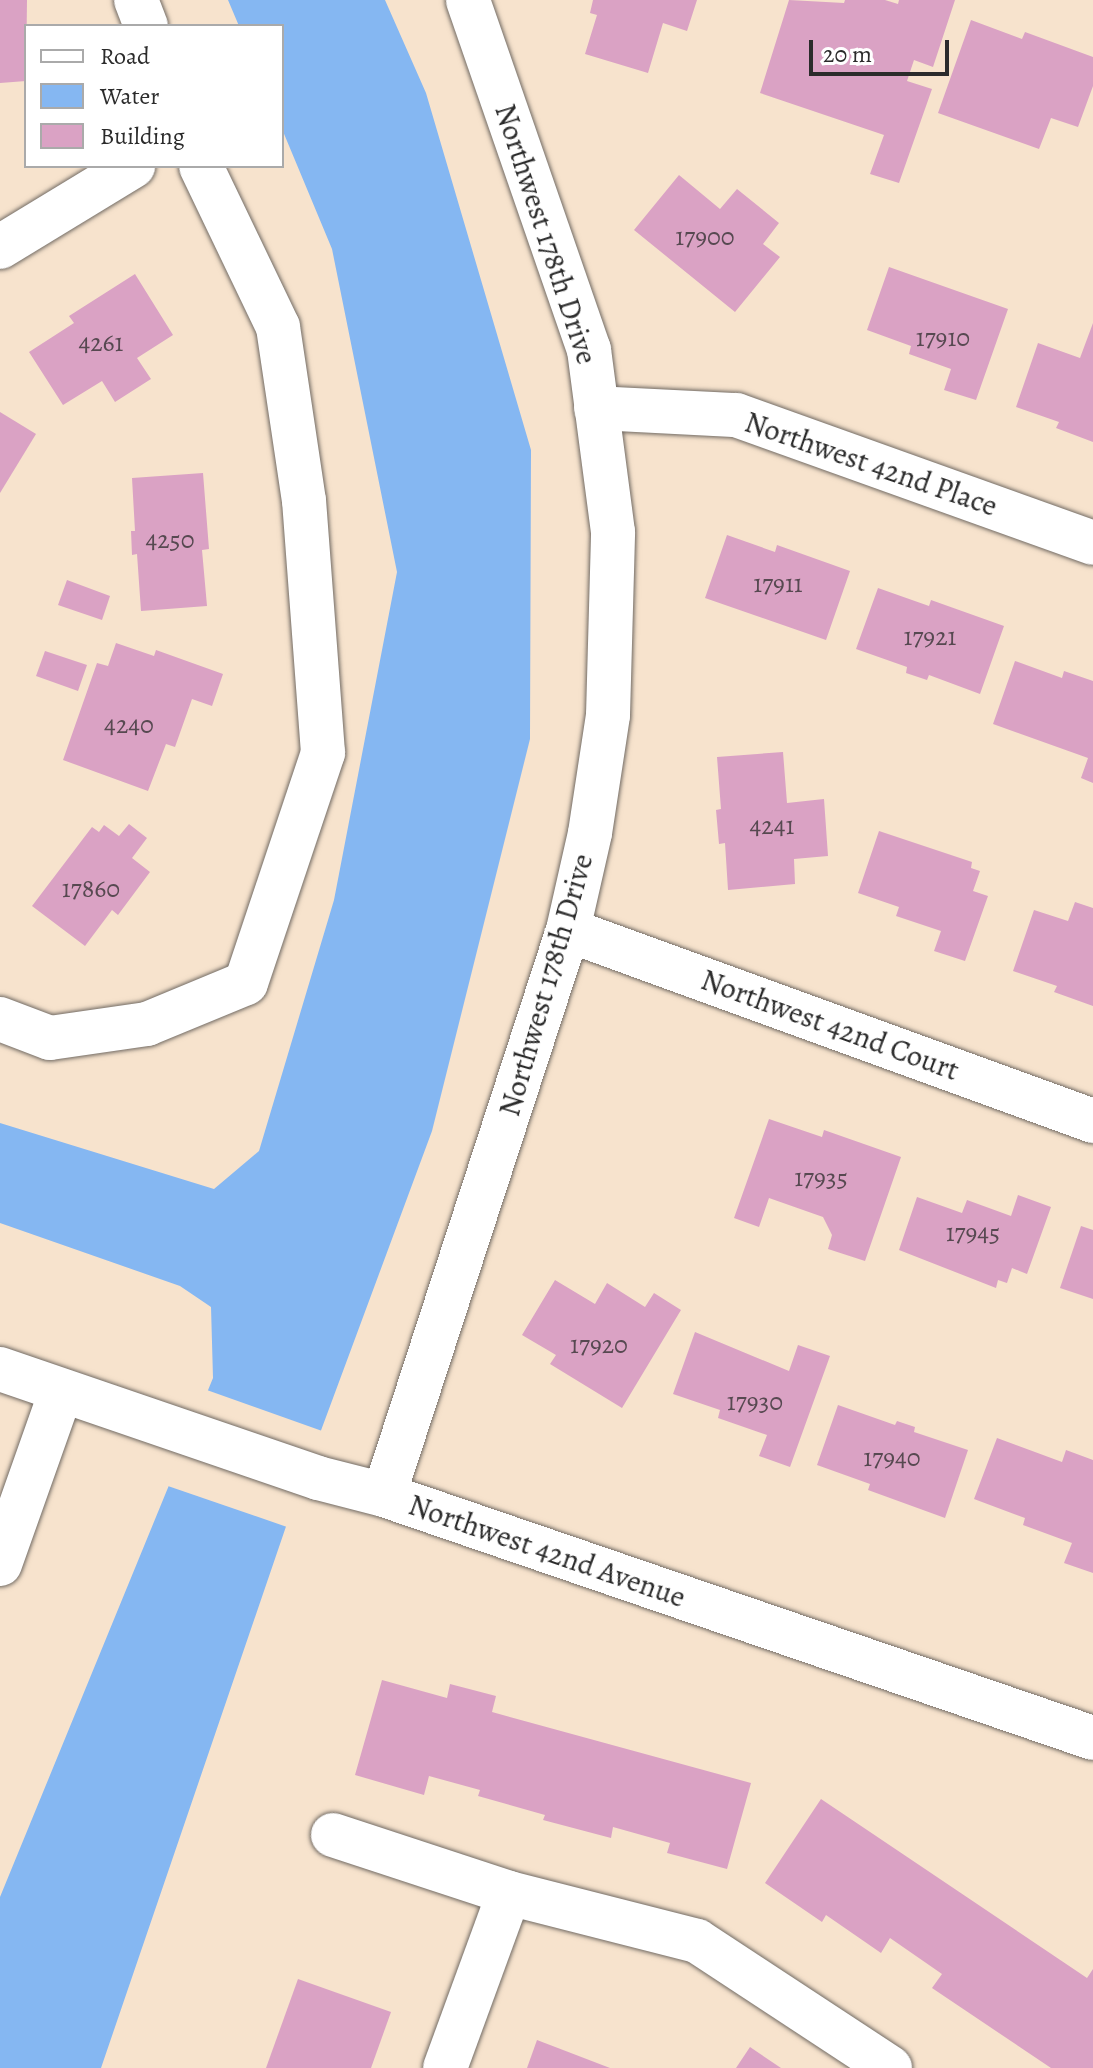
<!DOCTYPE html>
<html>
<head>
<meta charset="utf-8">
<style>
	body { margin:0 }
	#map { position:relative; width:1093px; height:2068px; overflow:hidden; background:#f7e3cd; font-family:Alegreya,serif }
	div>[style] { position:absolute }
	[style*='--x'] { left:calc(var(--x)*1px); top:calc(var(--y)*1px); width:calc(var(--w)*1px); rotate:calc(var(--a)*1deg) }
	.water>* { inset:0; background:#85b7f2 }
	.pier>* { inset:0; background:#f7e3cd }
	.building>* { inset:0; background:#daa2c4 }
	.roads { filter:drop-shadow(0 0 2px #726b64) drop-shadow(0 0 2px #726b64) }
	.minor>* { height:44px; margin:-22px; padding:0 22px; transform-origin:22px; border-radius:22px; background:#fff }
	span { translate:-50% -50%; white-space:nowrap; text-align:center; line-height:1.15; -webkit-text-stroke:7px #fff; paint-order:stroke }
	.number-label { font-size:26px; color:#574951 }
	.number-label span { -webkit-text-stroke-width:0 }
	.street-label { font-size:30px; color:#2b2b2b }
	.legend { position:absolute; left:24px; top:24px; width:260px; height:144px; box-sizing:border-box; background:#fff; border:2px solid #aaa; margin:0; padding:10px 14px; list-style:none; font-size:24px; color:#2b2b2b }
	.legend li { display:flex; align-items:center; gap:16px; height:40px }
	.legend b { width:40px; border:2px solid #aaa }
	.scale { position:absolute; left:809px; top:40px; width:140px; height:36px; box-sizing:border-box; border:4px solid #2b2b2b; border-top:0; padding-left:10px; font-size:24px; line-height:28px; white-space:nowrap; color:#2b2b2b; -webkit-text-stroke:6px #fff; paint-order:stroke }
</style>
</head>
<body>
<div id="map">
	<div class="water">
		<i style="clip-path:polygon(228px 0,385px 0,426px 93px,531px 450px,530px 739px,432px 1131px,293px 1506px,101px 2068px,0 2068px,0 1897px,213px 1378px,211px 1307px,180px 1286px,0 1223px,0 1123px,214px 1189px,259px 1151px,334px 900px,397px 572px,332px 249px,282px 129px,282px 26px,239px 26px)"></i>
	</div>
	<div class="pier">
		<i style="clip-path:polygon(204px 1389px,325px 1432px,290px 1528px,165px 1485px)"></i>
	</div>
	<div class="building">
		<i style="clip-path:polygon(0 0,27px 0,26px 81px,0 83px)"></i>
		<i style="clip-path:polygon(593px 0,697px 0,687px 31px,663px 23px,648px 73px,585px 54px,597px 15px,590px 13px)"></i>
		<i style="clip-path:polygon(789px 0,844px 3px,845px 0,885px 0,898px 4px,899px 0,955px 0,933px 67px,914px 60px,907px 81px,932px 89px,899px 183px,870px 174px,884px 135px,760px 93px)"></i>
		<i style="clip-path:polygon(971px 20px,1022px 39px,1025px 32px,1093px 57px,1093px 86px,1078px 127px,1051px 118px,1039px 149px,938px 113px)"></i>
		<i style="clip-path:polygon(679px 175px,720px 209px,737px 189px,779px 223px,763px 244px,780px 257px,735px 312px,634px 230px)"></i>
		<i style="clip-path:polygon(889px 267px,1008px 309px,976px 400px,944px 390px,951px 369px,909px 354px,911px 346px,867px 330px)"></i>
		<i style="clip-path:polygon(135px 274px,173px 335px,137px 358px,151px 379px,115px 402px,102px 381px,63px 405px,29px 352px,74px 323px,69px 316px)"></i>
		<i style="clip-path:polygon(1093px 323px,1093px 442px,1056px 428px,1059px 422px,1016px 407px,1038px 343px,1080px 358px)"></i>
		<i style="clip-path:polygon(0 412px,36px 434px,0 493px)"></i>
		<i style="clip-path:polygon(203px 473px,209px 549px,202px 550px,207px 606px,141px 611px,137px 554px,132px 555px,131px 531px,135px 531px,132px 478px)"></i>
		<i style="clip-path:polygon(727px 535px,775px 552px,777px 545px,850px 571px,826px 640px,705px 598px)"></i>
		<i style="clip-path:polygon(67px 580px,110px 596px,102px 620px,58px 605px)"></i>
		<i style="clip-path:polygon(878px 588px,929px 606px,931px 600px,1004px 626px,980px 694px,929px 675px,927px 680px,906px 673px,907px 667px,856px 649px)"></i>
		<i style="clip-path:polygon(116px 643px,154px 656px,156px 650px,223px 674px,212px 706px,192px 699px,175px 747px,166px 744px,148px 791px,63px 760px,97px 663px,108px 666px)"></i>
		<i style="clip-path:polygon(45px 651px,87px 665px,78px 691px,36px 676px)"></i>
		<i style="clip-path:polygon(1015px 661px,1062px 678px,1064px 671px,1093px 681px,1093px 783px,1081px 778px,1088px 758px,993px 724px)"></i>
		<i style="clip-path:polygon(783px 752px,787px 803px,824px 799px,828px 856px,794px 859px,795px 884px,728px 890px,725px 843px,719px 844px,716px 810px,721px 809px,717px 757px)"></i>
		<i style="clip-path:polygon(129px 824px,147px 838px,132px 858px,150px 872px,118px 915px,112px 910px,85px 946px,32px 906px,92px 827px,99px 832px,104px 825px,119px 836px)"></i>
		<i style="clip-path:polygon(879px 831px,972px 862px,971px 868px,980px 871px,973px 891px,988px 896px,965px 961px,934px 951px,941px 931px,896px 916px,899px 907px,858px 893px)"></i>
		<i style="clip-path:polygon(1075px 902px,1093px 908px,1093px 1006px,1054px 992px,1057px 986px,1013px 971px,1034px 910px,1068px 921px)"></i>
		<i style="clip-path:polygon(769px 1119px,822px 1137px,824px 1130px,901px 1157px,865px 1261px,828px 1249px,832px 1235px,823px 1217px,769px 1198px,759px 1227px,734px 1218px)"></i>
		<i style="clip-path:polygon(1018px 1195px,1051px 1207px,1027px 1274px,1012px 1268px,1007px 1283px,998px 1280px,996px 1288px,899px 1250px,917px 1197px,962px 1213px,967px 1200px,1011px 1216px)"></i>
		<i style="clip-path:polygon(1081px 1226px,1093px 1230px,1093px 1299px,1060px 1288px)"></i>
		<i style="clip-path:polygon(555px 1280px,595px 1304px,607px 1283px,645px 1307px,654px 1293px,681px 1310px,622px 1408px,550px 1364px,556px 1355px,522px 1335px)"></i>
		<i style="clip-path:polygon(695px 1332px,789px 1371px,798px 1345px,830px 1356px,790px 1467px,759px 1456px,767px 1435px,718px 1418px,720px 1410px,673px 1394px)"></i>
		<i style="clip-path:polygon(838px 1405px,895px 1425px,897px 1421px,915px 1427px,914px 1432px,968px 1450px,945px 1518px,868px 1490px,870px 1484px,817px 1465px)"></i>
		<i style="clip-path:polygon(997px 1438px,1062px 1462px,1066px 1450px,1093px 1460px,1093px 1573px,1064px 1563px,1072px 1543px,1023px 1525px,1025px 1518px,974px 1499px)"></i>
		<i style="clip-path:polygon(382px 1680px,447px 1698px,450px 1684px,496px 1696px,492px 1712px,751px 1783px,727px 1869px,667px 1853px,670px 1843px,613px 1827px,611px 1838px,543px 1820px,545px 1815px,478px 1796px,480px 1790px,429px 1776px,424px 1795px,355px 1775px)"></i>
		<i style="clip-path:polygon(821px 1799px,1087px 1978px,1093px 1969px,1093px 2068px,1051px 2068px,932px 1988px,942px 1974px,890px 1938px,881px 1953px,826px 1915px,822px 1922px,765px 1883px)"></i>
		<i style="clip-path:polygon(298px 1979px,391px 2012px,371px 2068px,266px 2068px)"></i>
		<i style="clip-path:polygon(537px 2040px,610px 2068px,527px 2068px)"></i>
		<i style="clip-path:polygon(750px 2047px,781px 2068px,736px 2068px)"></i>
	</div>
	<div class="roads">
		<div class="minor">
			<i style="--x:136;--y:0;--w:28;--a:69"></i>
			<i style="--x:0;--y:247;--w:156;--a:-31.3"></i>
			<i style="--x:596;--y:408;--w:140;--a:2.9"></i>
			<i style="--x:736;--y:415;--w:379;--a:19.7"></i>
			<i style="--x:568;--y:930;--w:559;--a:19.99"></i>
			<i style="--x:0;--y:1019;--w:53;--a:20.8"></i>
			<i style="--x:50;--y:1038;--w:98;--a:-8.2"></i>
			<i style="--x:147;--y:1024;--w:107;--a:-22.5"></i>
			<i style="--x:246;--y:983;--w:243;--a:-71.5"></i>
			<i style="--x:323;--y:753;--w:253;--a:-94.3"></i>
			<i style="--x:304;--y:501;--w:176;--a:-98.5"></i>
			<i style="--x:278;--y:327;--w:178;--a:-115.6"></i>
			<i style="--x:0;--y:1369;--w:336;--a:18.9"></i>
			<i style="--x:318;--y:1478;--w:68;--a:14.4"></i>
			<i style="--x:384;--y:1495;--w:749;--a:18.92"></i>
			<i style="--x:384;--y:1495;--w:594;--a:-71.96"></i>
			<i style="--x:568;--y:930;--w:99;--a:-77.2"></i>
			<i style="--x:590;--y:833;--w:119;--a:-81.3"></i>
			<i style="--x:608;--y:715;--w:183;--a:-88.4"></i>
			<i style="--x:613;--y:532;--w:184;--a:-97.5"></i>
			<i style="--x:589;--y:350;--w:370;--a:-109.1"></i>
			<i style="--x:0;--y:1564;--w:182;--a:-70.5"></i>
			<i style="--x:333;--y:1835;--w:185;--a:18.2"></i>
			<i style="--x:445;--y:2068;--w:186;--a:-69.9"></i>
			<i style="--x:509;--y:1893;--w:194;--a:14.3"></i>
			<i style="--x:697;--y:1941;--w:231;--a:33.3"></i>
		</div>
	</div>
	<div class="number-label">
		<span style="left:705px;top:237px">17900</span>
		<span style="left:943px;top:338px">17910</span>
		<span style="left:101px;top:343px">4261</span>
		<span style="left:170px;top:540px">4250</span>
		<span style="left:778px;top:584px">17911</span>
		<span style="left:930px;top:637px">17921</span>
		<span style="left:129px;top:725px">4240</span>
		<span style="left:772px;top:826px">4241</span>
		<span style="left:91px;top:889px">17860</span>
		<span style="left:821px;top:1178px">17935</span>
		<span style="left:973px;top:1233px">17945</span>
		<span style="left:599px;top:1345px">17920</span>
		<span style="left:755px;top:1402px">17930</span>
		<span style="left:892px;top:1458px">17940</span>
	</div>
	<div class="street-label">
		<span style="left:546px;top:234px;rotate:72deg">Northwest 178th Drive</span>
		<span style="left:871px;top:464px;rotate:19deg">Northwest 42nd Place</span>
		<span style="left:546px;top:985px;rotate:-74deg">Northwest 178th Drive</span>
		<span style="left:830px;top:1025px;rotate:20deg">Northwest 42nd Court</span>
		<span style="left:547px;top:1551px;rotate:19deg">Northwest 42nd Avenue</span>
	</div>
	<ul class="legend">
	<li><b style="height:10px;background:#fff"></b>Road</li>
	<li><b style="height:22px;background:#85b7f2"></b>Water</li>
	<li><b style="height:22px;background:#daa2c4"></b>Building</li>
	</ul>
	<div class="scale">20 m</div>
</div>
</body>
</html>
